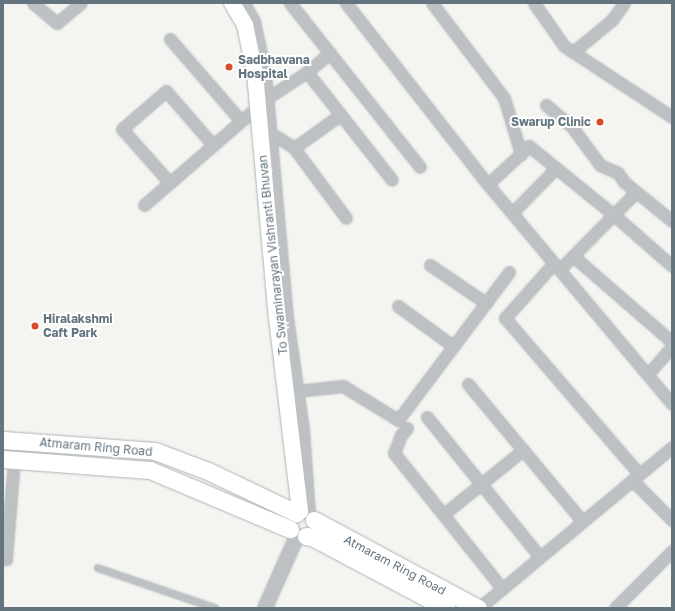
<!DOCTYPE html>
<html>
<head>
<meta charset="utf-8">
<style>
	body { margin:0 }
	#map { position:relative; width:675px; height:611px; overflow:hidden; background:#f4f4f0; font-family:"Golos Text",sans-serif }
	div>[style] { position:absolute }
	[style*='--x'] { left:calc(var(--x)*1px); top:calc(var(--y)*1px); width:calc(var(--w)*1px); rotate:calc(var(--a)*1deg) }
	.roads { filter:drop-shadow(0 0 1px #afb5b9) drop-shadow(0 0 1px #afb5b9) }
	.service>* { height:5.5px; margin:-2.75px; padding:0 2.75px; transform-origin:2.75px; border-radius:2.75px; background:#bdc1c4 }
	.minor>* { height:11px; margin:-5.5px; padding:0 5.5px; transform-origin:5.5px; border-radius:5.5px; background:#bdc1c4 }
	.tertiary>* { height:14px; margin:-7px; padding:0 7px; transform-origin:7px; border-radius:7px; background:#bdc1c4 }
	.secondary>* { height:16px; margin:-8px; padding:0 8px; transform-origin:8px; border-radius:8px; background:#fff }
	.primary>* { height:17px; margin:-8.5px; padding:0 8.5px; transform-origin:8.5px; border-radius:8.5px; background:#fff }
	.dots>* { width:11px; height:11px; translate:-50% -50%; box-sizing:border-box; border:2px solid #fff; border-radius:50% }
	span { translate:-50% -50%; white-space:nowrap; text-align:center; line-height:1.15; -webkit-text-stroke:4px #fff; paint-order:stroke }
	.poi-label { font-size:12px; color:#647580; font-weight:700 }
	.left { translate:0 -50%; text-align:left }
	.right { translate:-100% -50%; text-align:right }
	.street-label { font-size:12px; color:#647580 }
	.frame { position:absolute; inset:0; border:4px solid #647580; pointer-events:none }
</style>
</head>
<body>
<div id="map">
	<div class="roads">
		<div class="service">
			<i style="--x:98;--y:568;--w:124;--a:18.9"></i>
		</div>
		<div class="minor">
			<i style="--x:33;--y:3;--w:31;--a:40"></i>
			<i style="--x:57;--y:23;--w:31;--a:-40"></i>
			<i style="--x:244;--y:3;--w:21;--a:61"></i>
			<i style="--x:254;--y:21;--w:52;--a:77.8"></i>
			<i style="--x:265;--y:72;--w:246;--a:84.9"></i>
			<i style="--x:287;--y:317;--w:114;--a:81.9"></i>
			<i style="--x:303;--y:430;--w:84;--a:85.9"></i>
			<i style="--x:290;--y:3;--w:209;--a:51.6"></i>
			<i style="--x:346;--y:3;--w:226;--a:52"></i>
			<i style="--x:485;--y:181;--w:291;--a:50"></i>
			<i style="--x:432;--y:3;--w:119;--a:52.8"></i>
			<i style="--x:504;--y:98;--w:59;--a:73.1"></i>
			<i style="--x:534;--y:3;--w:52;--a:55.1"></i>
			<i style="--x:564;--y:46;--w:129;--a:33.3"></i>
			<i style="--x:170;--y:39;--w:108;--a:49.1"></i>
			<i style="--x:573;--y:52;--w:50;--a:-39.4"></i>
			<i style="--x:612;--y:20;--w:21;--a:-55"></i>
			<i style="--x:307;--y:72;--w:137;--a:51.8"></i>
			<i style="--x:266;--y:99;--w:49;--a:-33.4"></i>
			<i style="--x:307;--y:72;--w:30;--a:-40"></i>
			<i style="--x:546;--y:105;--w:34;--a:40"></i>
			<i style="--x:572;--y:127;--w:47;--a:53.6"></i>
			<i style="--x:600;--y:165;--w:20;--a:24"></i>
			<i style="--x:618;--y:173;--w:11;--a:56"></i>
			<i style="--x:624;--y:182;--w:62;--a:39.1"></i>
			<i style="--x:271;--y:133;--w:27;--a:33"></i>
			<i style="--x:294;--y:148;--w:87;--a:53.4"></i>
			<i style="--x:294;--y:148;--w:57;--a:-35.7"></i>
			<i style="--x:170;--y:183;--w:72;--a:-131.6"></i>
			<i style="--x:122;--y:129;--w:58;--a:-40.8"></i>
			<i style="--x:166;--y:91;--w:72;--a:49"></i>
			<i style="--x:488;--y:184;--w:56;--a:-42.8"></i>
			<i style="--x:529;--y:146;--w:109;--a:39.1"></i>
			<i style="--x:614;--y:215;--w:77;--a:41.3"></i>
			<i style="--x:144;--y:205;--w:150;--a:-40.9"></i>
			<i style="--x:512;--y:213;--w:63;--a:-45.6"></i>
			<i style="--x:573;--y:256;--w:131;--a:41"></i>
			<i style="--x:554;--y:263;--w:74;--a:131.7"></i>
			<i style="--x:505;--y:318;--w:206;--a:49.3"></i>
			<i style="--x:430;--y:265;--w:68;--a:34.2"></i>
			<i style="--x:560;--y:269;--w:108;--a:-45.4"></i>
			<i style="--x:398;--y:306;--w:68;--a:36"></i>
			<i style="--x:648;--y:374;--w:37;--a:-49"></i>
			<i style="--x:468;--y:384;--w:178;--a:50.2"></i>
			<i style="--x:297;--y:391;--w:46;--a:-6.2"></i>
			<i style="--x:343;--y:386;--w:65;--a:31.7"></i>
			<i style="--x:398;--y:420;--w:185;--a:-53.1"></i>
			<i style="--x:427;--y:417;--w:179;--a:51.1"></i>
			<i style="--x:407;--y:428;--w:9;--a:131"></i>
			<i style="--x:401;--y:435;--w:19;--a:111"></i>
			<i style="--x:394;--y:453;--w:171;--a:51.4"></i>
			<i style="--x:632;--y:480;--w:57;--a:45"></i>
			<i style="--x:444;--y:514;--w:102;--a:-39"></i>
			<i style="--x:3;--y:559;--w:3;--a:0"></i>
			<i style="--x:6;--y:559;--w:99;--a:-85.4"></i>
			<i style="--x:479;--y:608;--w:251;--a:-39.8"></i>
			<i style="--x:615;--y:608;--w:81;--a:-45"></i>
		</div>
		<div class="tertiary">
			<i style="--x:265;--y:608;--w:79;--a:-66"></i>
		</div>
		<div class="secondary">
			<i style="--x:232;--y:3;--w:26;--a:59"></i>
			<i style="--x:245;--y:25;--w:49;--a:78.2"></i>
			<i style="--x:255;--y:73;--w:246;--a:84.9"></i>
			<i style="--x:277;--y:318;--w:195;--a:83.2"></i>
		</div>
		<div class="primary">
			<i style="--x:3;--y:440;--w:152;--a:4.1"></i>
			<i style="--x:155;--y:451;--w:57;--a:20.7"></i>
			<i style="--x:208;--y:471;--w:98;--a:25.5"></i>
			<i style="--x:3;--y:459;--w:147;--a:4.3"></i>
			<i style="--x:150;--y:470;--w:152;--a:22.9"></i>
			<i style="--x:314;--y:520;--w:186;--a:28.2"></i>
			<i style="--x:306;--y:536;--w:6;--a:9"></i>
			<i style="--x:312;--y:537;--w:152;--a:27.9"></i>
		</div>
	</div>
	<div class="dots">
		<i style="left:229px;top:67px;background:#da4a2a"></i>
		<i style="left:600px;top:122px;background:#da4a2a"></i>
		<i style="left:35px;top:326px;background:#da4a2a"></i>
	</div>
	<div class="poi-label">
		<span class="left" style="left:238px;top:67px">Sadbhavana<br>Hospital</span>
		<span class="right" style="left:591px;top:122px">Swarup Clinic</span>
		<span class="left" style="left:43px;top:326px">Hiralakshmi<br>Caft Park</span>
	</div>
	<div class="street-label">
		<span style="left:273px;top:255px;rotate:-96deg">To Swaminarayan Vishranti Bhuvan</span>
		<span style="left:96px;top:447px;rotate:5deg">Atmaram Ring Road</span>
		<span style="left:395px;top:565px;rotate:28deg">Atmaram Ring Road</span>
	</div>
	<div class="frame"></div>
</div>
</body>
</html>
